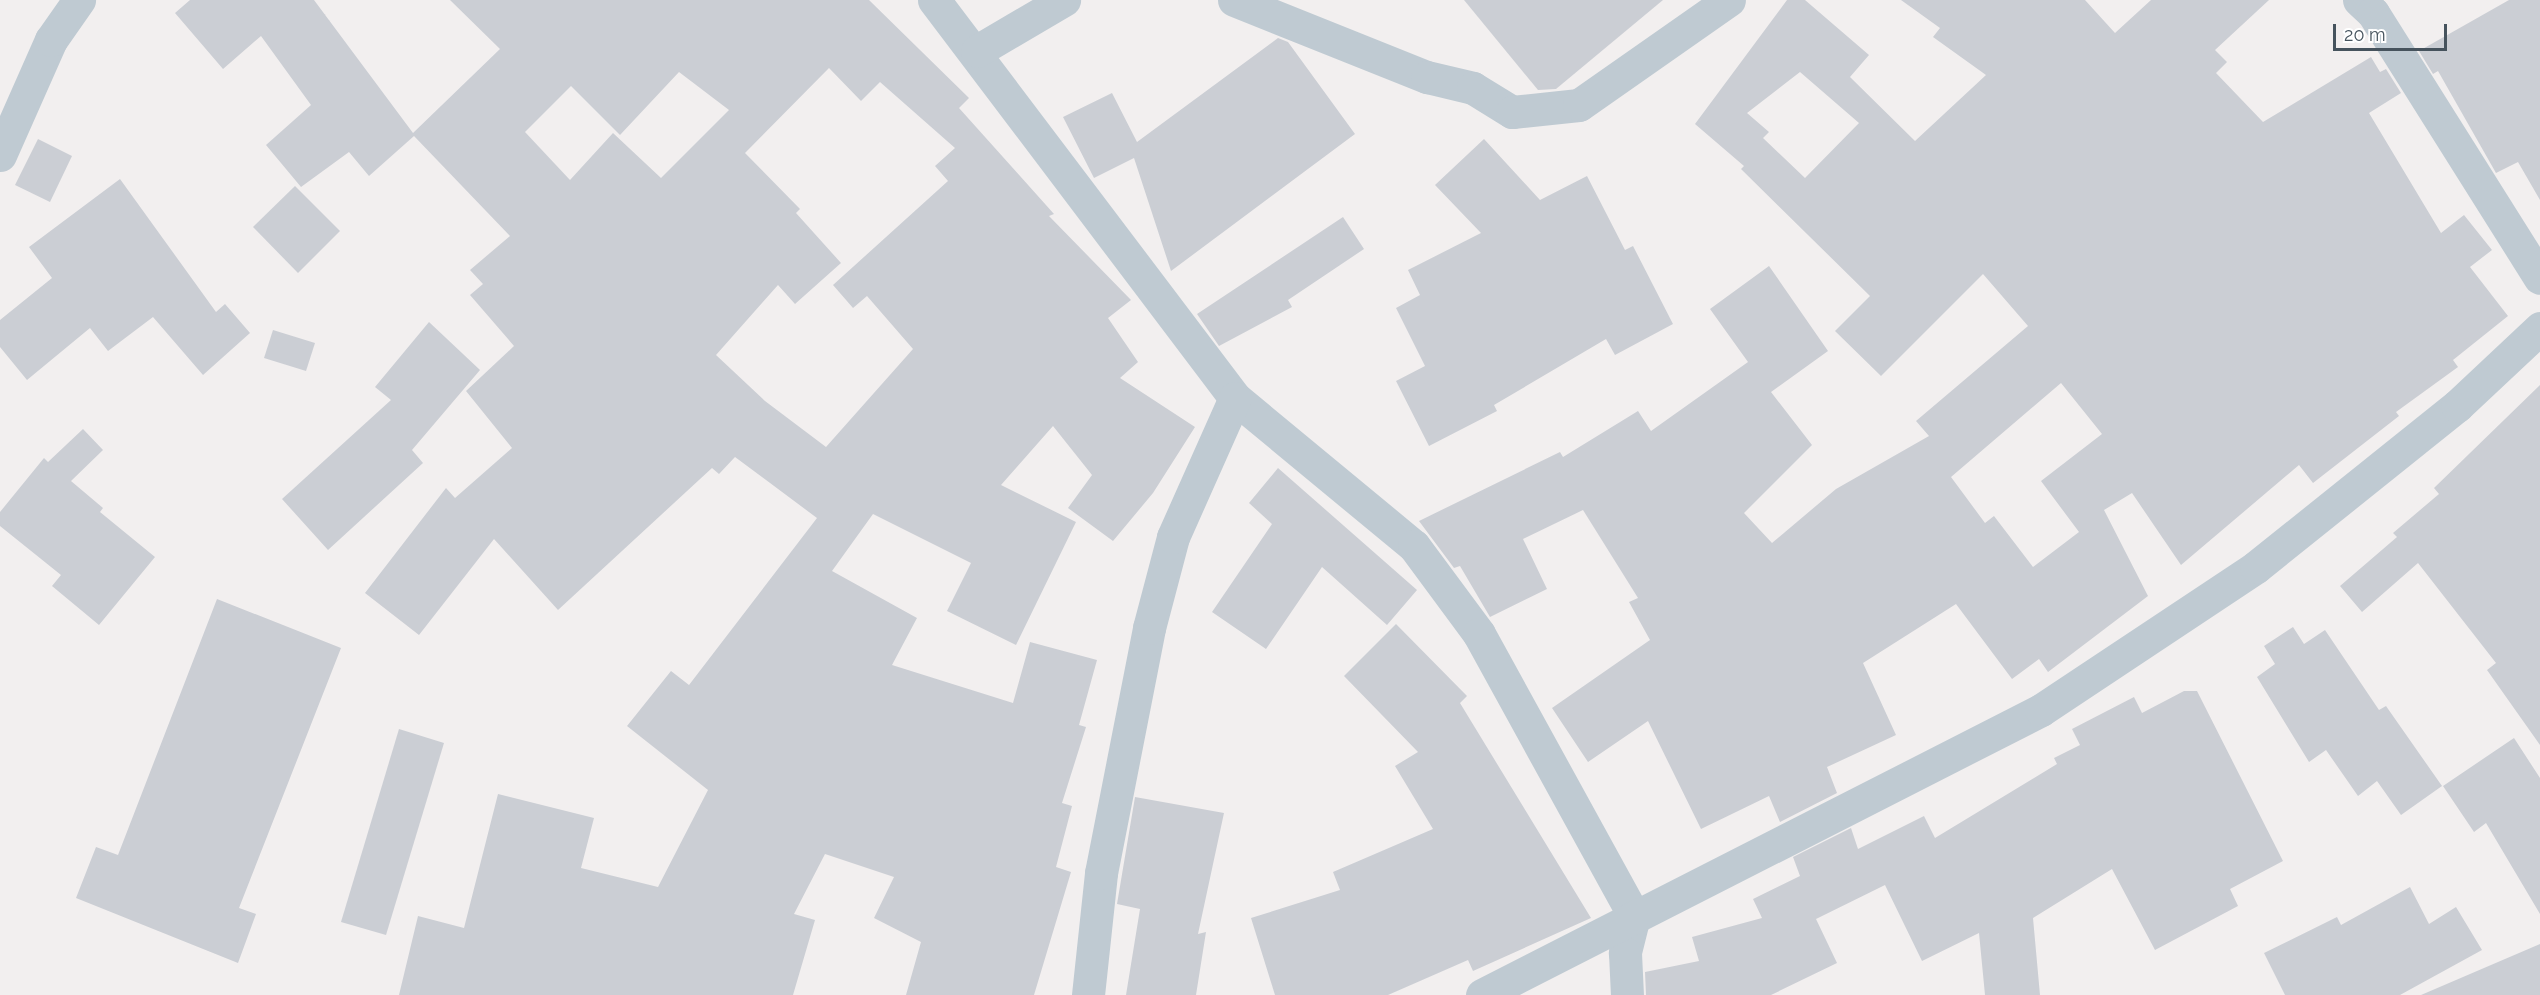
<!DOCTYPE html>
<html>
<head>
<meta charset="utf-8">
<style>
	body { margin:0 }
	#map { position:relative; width:2540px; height:995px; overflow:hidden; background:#f2efef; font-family:Raleway,sans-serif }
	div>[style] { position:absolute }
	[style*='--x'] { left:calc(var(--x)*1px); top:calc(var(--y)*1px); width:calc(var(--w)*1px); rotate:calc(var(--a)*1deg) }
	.building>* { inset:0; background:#cbced4 }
	.street>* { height:33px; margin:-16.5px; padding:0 16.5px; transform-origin:16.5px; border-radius:16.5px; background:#bfcad2 }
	span { translate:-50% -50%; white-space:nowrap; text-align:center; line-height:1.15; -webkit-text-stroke:5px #fff; paint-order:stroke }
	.scale { position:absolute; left:2333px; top:24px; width:114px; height:27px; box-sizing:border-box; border:3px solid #46535d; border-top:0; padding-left:8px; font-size:18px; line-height:21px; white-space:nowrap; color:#46535d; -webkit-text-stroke:4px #fff; paint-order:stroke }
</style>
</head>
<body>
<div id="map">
	<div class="building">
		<i style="clip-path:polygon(evenodd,190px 0,314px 0,413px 133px,500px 49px,450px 0,869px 0,969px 98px,959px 108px,1054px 214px,1049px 216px,1131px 300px,1108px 318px,1138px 362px,1120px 378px,1195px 427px,1153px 493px,1113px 541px,1068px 508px,1092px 475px,1053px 426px,1001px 485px,1076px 522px,1016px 645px,947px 611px,971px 563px,873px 514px,832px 571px,917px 618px,892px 665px,1013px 703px,1030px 642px,1097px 660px,1079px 725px,1086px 727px,1062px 803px,1072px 806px,1056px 867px,1071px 872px,1034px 995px,906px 995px,921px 942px,874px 918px,894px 877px,825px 854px,794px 914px,815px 920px,793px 995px,399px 995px,418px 916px,464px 928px,498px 794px,594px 818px,581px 868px,658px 887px,708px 790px,627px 726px,671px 671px,689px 685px,817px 518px,735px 457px,719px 474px,712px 468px,558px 610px,494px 539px,419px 635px,365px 593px,446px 488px,455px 498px,512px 448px,466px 391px,514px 346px,470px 295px,483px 284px,470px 270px,510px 236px,414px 136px,369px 176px,349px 152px,301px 187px,266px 145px,311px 105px,261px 36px,223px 69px,175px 13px,190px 0,829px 68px,861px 101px,880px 82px,955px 148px,935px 166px,948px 181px,833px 285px,853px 308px,867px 296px,913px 349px,826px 447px,765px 401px,716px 355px,778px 285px,795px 304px,841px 263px,796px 213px,800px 209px,745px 153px,829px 68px,190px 0,679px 72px,729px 110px,661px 178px,613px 133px,570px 180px,525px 132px,571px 86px,620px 135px,679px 72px)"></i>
		<i style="clip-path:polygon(1464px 0,1663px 0,1556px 89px,1538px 90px)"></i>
		<i style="clip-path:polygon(evenodd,1787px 0,1805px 0,1869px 55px,1850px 77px,1915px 141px,1986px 75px,1933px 37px,1940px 28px,1901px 0,2085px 0,2115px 33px,2151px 0,2269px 0,2215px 50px,2227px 62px,2216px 73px,2263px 122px,2371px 57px,2380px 72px,2386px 69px,2401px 93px,2369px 113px,2441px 233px,2464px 215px,2492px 250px,2470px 267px,2508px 316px,2453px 360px,2458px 367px,2396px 412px,2399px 416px,2313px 483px,2299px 465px,2181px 565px,2132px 493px,2104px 510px,2148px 596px,2048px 672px,2039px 659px,2012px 679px,1956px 604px,1863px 663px,1896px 735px,1827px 767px,1837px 793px,1780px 822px,1769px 796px,1701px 829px,1648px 721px,1588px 762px,1552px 708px,1650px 640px,1629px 602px,1638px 598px,1583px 510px,1523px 539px,1547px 589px,1490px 617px,1460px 566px,1454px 568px,1419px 521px,1560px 452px,1563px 457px,1638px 411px,1651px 431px,1748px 362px,1710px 309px,1769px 266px,1828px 351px,1771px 392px,1812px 445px,1744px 513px,1772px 543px,1836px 489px,1929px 436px,1916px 421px,2028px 326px,1983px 274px,1881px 376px,1835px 331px,1870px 296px,1741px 169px,1744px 166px,1695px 124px,1787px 0,1800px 72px,1859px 123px,1805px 178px,1763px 138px,1769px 132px,1747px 113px,1800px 72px,1787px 0,2061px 383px,2102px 434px,2041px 481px,2079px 532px,2033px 567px,1994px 516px,1985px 523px,1951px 477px,2061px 383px)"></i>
		<i style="clip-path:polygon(2509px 0,2540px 0,2540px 200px,2518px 162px,2496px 173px,2438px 71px,2433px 74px,2419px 51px)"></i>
		<i style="clip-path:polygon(1278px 38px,1288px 42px,1355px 134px,1171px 271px,1134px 158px,1094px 178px,1063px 117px,1112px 93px,1137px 142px)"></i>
		<i style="clip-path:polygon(38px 139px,72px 156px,50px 202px,15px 185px)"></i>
		<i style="clip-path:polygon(1484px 139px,1540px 200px,1587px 176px,1625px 250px,1633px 246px,1673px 324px,1615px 355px,1606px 339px,1494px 405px,1497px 411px,1429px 446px,1396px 381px,1425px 366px,1396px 308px,1420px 295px,1408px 270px,1481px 233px,1435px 185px)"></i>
		<i style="clip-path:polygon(120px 179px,216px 312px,225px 304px,250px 333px,203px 375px,153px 317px,108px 351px,90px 328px,27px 380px,0 347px,0 320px,52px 278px,29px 247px)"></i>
		<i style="clip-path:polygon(295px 186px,340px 231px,298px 273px,253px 227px)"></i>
		<i style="clip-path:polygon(1343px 217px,1364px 249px,1288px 300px,1292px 307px,1219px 346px,1197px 314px)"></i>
		<i style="clip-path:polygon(429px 322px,480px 370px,412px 450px,423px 463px,328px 550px,282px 499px,391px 400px,375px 387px)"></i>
		<i style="clip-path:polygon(273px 330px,315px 343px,306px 371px,264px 358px)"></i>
		<i style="clip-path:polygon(2540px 385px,2540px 745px,2487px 670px,2496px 663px,2418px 563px,2362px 612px,2340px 586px,2397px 537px,2393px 533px,2439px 494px,2434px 488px)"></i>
		<i style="clip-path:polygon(83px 429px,103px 450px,71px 481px,103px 508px,100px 512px,155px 557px,99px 625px,52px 586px,61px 575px,0 526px,0 512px,44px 458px,48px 462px)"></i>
		<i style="clip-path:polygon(1278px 468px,1417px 590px,1387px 625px,1322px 567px,1266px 649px,1212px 612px,1272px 524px,1249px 503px)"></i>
		<i style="clip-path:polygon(217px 599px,341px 648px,239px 908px,256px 914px,238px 963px,76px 898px,96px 847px,118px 855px)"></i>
		<i style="clip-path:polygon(1396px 624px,1467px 696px,1460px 703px,1591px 918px,1473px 971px,1468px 960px,1388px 995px,1275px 995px,1251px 918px,1340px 890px,1333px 872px,1433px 829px,1395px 766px,1418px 752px,1344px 676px)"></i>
		<i style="clip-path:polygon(2293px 627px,2304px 644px,2325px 630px,2379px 710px,2386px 706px,2442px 786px,2401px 815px,2377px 781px,2358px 796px,2326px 750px,2309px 762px,2257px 677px,2275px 664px,2264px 646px)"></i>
		<i style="clip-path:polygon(2184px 691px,2197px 691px,2283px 861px,2230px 889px,2238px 906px,2155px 950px,2112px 869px,2033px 918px,2040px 995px,1985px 995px,1979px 933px,1922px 961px,1885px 885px,1816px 919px,1837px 963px,1771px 995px,1646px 995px,1645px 972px,1699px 961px,1692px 937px,1762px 918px,1753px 899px,1800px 876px,1793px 857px,1851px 828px,1858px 849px,1924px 816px,1935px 838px,2057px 764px,2054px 758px,2080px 745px,2072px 729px,2134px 697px,2142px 713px)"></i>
		<i style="clip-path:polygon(399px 729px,444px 743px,386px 935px,341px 922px)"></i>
		<i style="clip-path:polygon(2514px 738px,2540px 778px,2540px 914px,2486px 823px,2474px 832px,2443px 786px)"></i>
		<i style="clip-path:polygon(1135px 797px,1224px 813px,1198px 934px,1206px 932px,1196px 995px,1126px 995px,1140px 909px,1117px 904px)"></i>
		<i style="clip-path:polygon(2410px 887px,2429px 924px,2456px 907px,2482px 950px,2400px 995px,2285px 995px,2264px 953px,2337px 917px,2341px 925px)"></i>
		<i style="clip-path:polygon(2540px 944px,2540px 995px,2421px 995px)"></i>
	</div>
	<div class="street">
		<i style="--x:934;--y:0;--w:499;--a:52.9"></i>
		<i style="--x:1235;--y:398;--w:232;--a:39.6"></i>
		<i style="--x:1414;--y:546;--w:109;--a:53.5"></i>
		<i style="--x:1479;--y:634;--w:322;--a:61.2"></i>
		<i style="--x:1634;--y:916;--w:38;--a:104"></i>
		<i style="--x:1625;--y:953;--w:42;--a:87.3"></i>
		<i style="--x:1234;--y:0;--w:208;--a:21.8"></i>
		<i style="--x:1427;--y:77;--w:47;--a:13.4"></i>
		<i style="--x:1473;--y:88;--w:46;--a:31.6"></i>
		<i style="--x:1512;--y:112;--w:67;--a:-6"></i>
		<i style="--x:1579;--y:105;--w:183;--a:-35"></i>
		<i style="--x:2359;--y:0;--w:19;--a:43"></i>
		<i style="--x:2373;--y:13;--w:313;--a:57.8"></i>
		<i style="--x:977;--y:51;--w:101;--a:-30.4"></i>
		<i style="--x:0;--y:155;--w:126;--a:-66.1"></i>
		<i style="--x:51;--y:40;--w:49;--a:-55"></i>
		<i style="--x:1088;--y:995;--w:123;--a:-83.9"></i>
		<i style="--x:1101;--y:873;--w:250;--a:-78.9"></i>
		<i style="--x:1149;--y:628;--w:94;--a:-75.2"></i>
		<i style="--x:1173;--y:537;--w:152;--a:-66"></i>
		<i style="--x:1482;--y:995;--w:627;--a:-27.01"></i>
		<i style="--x:2041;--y:710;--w:258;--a:-33.6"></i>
		<i style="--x:2256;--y:567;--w:258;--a:-38.7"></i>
		<i style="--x:2457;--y:406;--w:114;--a:-43.2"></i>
	</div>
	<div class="scale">20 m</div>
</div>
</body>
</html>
